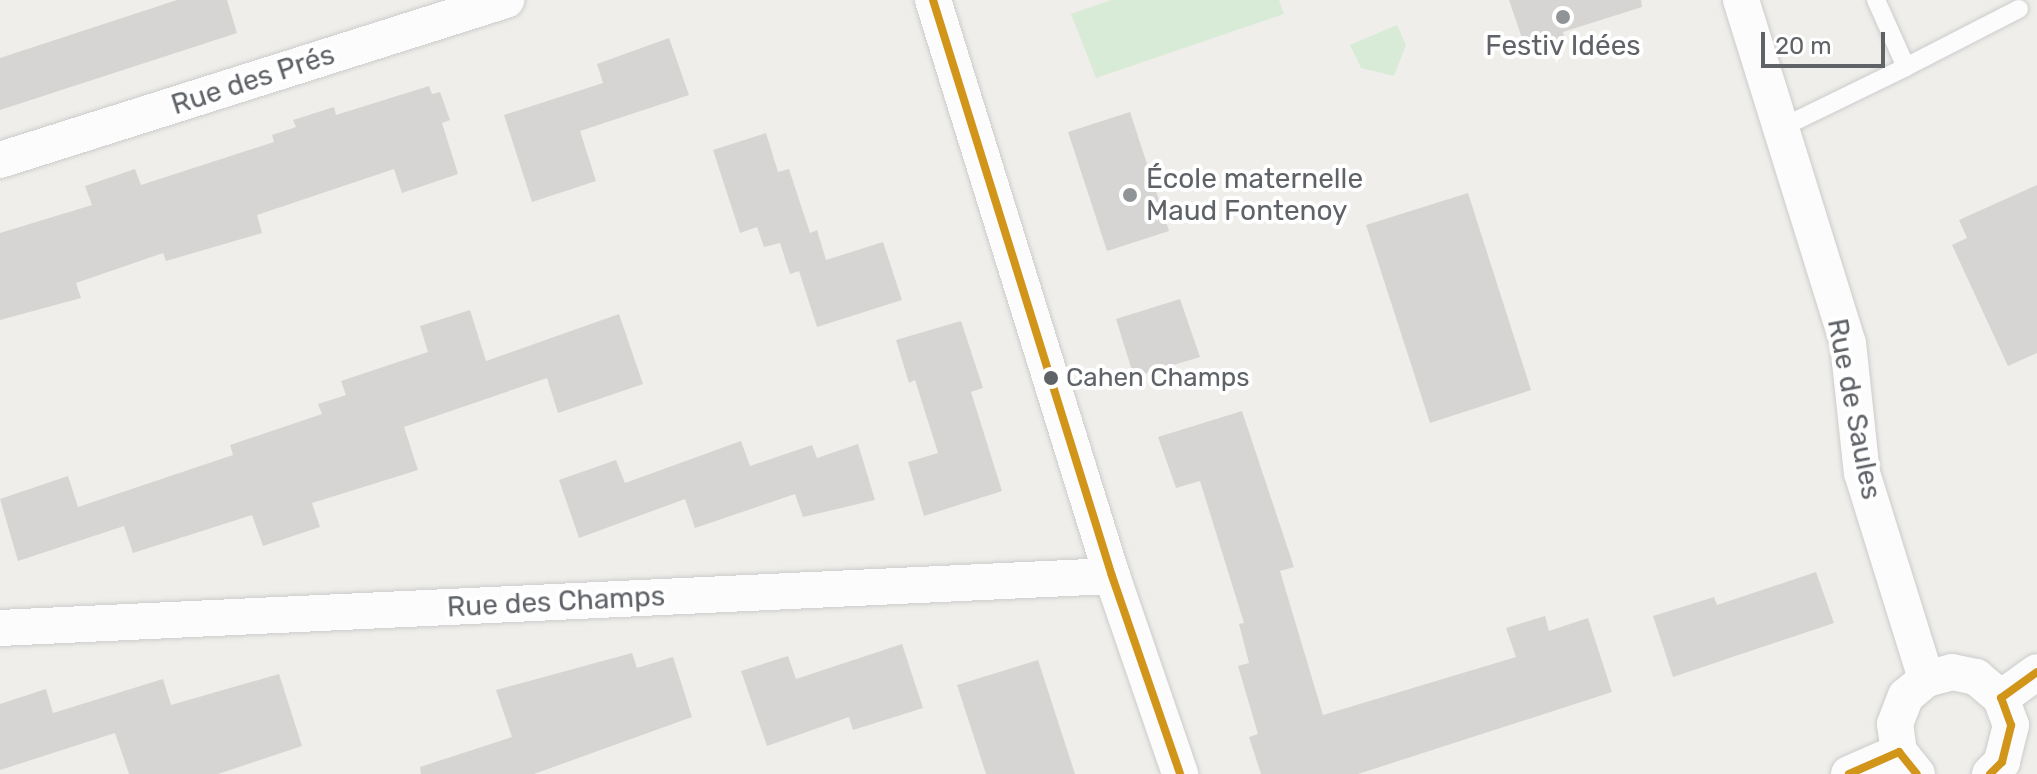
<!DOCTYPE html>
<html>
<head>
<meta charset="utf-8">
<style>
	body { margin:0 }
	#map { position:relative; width:2037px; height:774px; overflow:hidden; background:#efeeea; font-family:Rubik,sans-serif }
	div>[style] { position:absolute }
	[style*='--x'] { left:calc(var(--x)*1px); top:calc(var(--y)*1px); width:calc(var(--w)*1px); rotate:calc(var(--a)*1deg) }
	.green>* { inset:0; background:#d8ebd6 }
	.building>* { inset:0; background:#d6d5d3 }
	.roads { filter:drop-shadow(0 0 2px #cbcccc) drop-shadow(0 0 2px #cbcccc) }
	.lane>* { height:18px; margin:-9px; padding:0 9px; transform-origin:9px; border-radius:9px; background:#fdfcfc }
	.street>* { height:36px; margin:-18px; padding:0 18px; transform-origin:18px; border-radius:18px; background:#fdfcfc }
	.bus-1>* { height:8px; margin:-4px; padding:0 4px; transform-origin:4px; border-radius:4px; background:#d1951a }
	.dots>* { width:22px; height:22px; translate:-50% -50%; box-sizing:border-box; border:4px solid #fff; border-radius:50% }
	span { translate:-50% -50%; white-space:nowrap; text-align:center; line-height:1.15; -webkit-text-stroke:8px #fff; paint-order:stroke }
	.bus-label { font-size:26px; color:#5f6368 }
	.left { translate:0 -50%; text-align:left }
	.poi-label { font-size:28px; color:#5f6368 }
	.street-label { font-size:28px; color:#5f6368 }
	.scale { position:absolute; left:1761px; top:32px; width:124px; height:36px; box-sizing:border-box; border:4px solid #5f6368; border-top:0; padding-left:10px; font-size:24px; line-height:28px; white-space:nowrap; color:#5f6368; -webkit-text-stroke:6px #fff; paint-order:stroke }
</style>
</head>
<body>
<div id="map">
	<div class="green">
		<i style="clip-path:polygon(1111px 0,1279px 0,1284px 14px,1096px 78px,1071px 14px)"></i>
		<i style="clip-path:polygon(1397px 25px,1406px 45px,1394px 76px,1361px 68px,1350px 45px)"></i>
	</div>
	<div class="building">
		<i style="clip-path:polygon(177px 0,227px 0,237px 33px,0 110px,0 58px)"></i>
		<i style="clip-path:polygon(1509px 0,1641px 0,1642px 7px,1563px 32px,1566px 44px,1528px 56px)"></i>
		<i style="clip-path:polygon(669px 38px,689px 95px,580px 131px,596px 181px,532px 202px,504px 115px,603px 83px,597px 64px)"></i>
		<i style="clip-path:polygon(429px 86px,432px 94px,440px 92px,450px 120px,442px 123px,458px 174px,402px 193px,394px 169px,257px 215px,262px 233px,166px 261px,163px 253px,76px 283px,81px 298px,0 320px,0 233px,92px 205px,85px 186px,135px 169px,141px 185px,274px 142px,272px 135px,296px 127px,293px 120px,334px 107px,336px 115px)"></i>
		<i style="clip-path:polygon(1130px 112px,1169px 231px,1107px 251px,1068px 132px)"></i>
		<i style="clip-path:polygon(766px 133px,778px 172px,789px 169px,810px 233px,817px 230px,826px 260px,883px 242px,902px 300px,817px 327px,799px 271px,790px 274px,780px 243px,764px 247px,757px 227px,740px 233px,713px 150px)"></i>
		<i style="clip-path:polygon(2037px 185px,2037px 353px,2008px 366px,1952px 245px,1967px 238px,1959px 220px)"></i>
		<i style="clip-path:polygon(1468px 193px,1531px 390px,1430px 423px,1366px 225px)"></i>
		<i style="clip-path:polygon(1180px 299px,1200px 357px,1134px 377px,1116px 319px)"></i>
		<i style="clip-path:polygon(470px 310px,486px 361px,619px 314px,643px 384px,558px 413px,547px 378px,404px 427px,418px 470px,312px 503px,320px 527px,263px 546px,252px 515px,133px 553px,124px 526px,18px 561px,0 499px,68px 476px,78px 507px,233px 455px,230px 445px,322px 414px,318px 404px,346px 395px,341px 381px,428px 352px,420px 326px)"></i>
		<i style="clip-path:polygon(961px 321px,983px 388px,971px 392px,1002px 491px,924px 516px,908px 462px,938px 453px,915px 380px,909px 383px,896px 340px)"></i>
		<i style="clip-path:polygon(1242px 411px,1294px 567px,1280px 571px,1323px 715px,1516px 657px,1506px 628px,1545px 616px,1549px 631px,1588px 618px,1612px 692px,1358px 774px,1261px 774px,1249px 737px,1258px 734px,1238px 666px,1249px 663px,1239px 624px,1244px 623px,1200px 481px,1176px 488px,1158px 437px)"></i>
		<i style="clip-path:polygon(741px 441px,750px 466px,812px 445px,817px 458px,858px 444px,875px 500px,803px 517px,795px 494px,695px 528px,685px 499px,579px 538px,559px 480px,616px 460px,625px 483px)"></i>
		<i style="clip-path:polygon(1816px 572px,1834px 623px,1673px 677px,1653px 616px,1714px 597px,1717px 605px)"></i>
		<i style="clip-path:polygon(902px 644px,923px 708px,853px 730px,849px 717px,767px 746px,741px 671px,788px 656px,796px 679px)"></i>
		<i style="clip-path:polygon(632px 653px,637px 668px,673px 657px,692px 717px,534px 774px,421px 774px,420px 767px,512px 737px,496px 690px)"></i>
		<i style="clip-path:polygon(1038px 660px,1075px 774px,986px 774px,957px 685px)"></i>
		<i style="clip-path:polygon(279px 674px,302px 746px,218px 774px,129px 774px,115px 733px,0 770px,0 704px,46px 689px,53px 713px,163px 679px,171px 705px)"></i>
	</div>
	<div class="roads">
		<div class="lane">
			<i style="--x:1906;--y:67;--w:127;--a:-27.2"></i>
			<i style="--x:1781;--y:128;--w:139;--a:-26"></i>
			<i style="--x:1906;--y:67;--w:73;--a:-114.1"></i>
		</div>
		<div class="street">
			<i style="--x:933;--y:0;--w:603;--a:72.74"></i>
			<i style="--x:1112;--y:576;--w:209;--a:71"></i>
			<i style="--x:1741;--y:0;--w:359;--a:72.7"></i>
			<i style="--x:1848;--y:343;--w:131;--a:83.9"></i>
			<i style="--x:1862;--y:473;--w:216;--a:72.7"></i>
			<i style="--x:0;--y:160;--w:531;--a:-17.55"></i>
			<i style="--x:0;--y:628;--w:1113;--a:-2.68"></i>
			<i style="--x:2001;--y:698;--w:44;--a:-35.8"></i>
			<i style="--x:1849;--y:774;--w:55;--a:-23.7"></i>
			<i style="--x:1917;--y:774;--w:28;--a:-129"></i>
			<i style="--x:1899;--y:752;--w:28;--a:-98"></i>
			<i style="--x:1895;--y:724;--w:30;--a:-69"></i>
			<i style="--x:1906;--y:696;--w:26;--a:-40"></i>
			<i style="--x:1926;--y:679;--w:27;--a:-15"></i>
			<i style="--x:1952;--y:672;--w:25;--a:12"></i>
			<i style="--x:1976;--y:677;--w:33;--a:40"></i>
			<i style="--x:2001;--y:698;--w:29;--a:70"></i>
			<i style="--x:2011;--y:725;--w:38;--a:104"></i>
			<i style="--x:2002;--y:762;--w:17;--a:135"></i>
		</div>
	</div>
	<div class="bus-1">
		<i style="--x:933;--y:0;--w:603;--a:72.74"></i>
		<i style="--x:1112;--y:576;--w:209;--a:71"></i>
		<i style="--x:1849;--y:774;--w:55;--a:-23.7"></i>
		<i style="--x:1899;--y:752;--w:28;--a:51"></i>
		<i style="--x:1990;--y:774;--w:17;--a:-45"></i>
		<i style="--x:2002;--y:762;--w:38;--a:-76"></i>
		<i style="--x:2011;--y:725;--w:29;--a:-110"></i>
		<i style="--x:2001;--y:698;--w:44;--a:-35.8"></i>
	</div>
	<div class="dots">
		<i style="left:1563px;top:17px;background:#919496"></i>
		<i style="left:1130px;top:195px;background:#919496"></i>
		<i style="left:1051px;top:378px;background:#5f6368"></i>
	</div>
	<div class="bus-label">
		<span class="left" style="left:1066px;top:378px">Cahen Champs</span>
	</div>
	<div class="poi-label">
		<span style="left:1563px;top:46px">Festiv Idées</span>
		<span class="left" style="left:1146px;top:195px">École maternelle<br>Maud Fontenoy</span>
	</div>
	<div class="street-label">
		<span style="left:253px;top:80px;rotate:-18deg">Rue des Prés</span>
		<span style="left:1854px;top:409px;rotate:79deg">Rue de Saules</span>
		<span style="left:556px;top:602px;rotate:-3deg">Rue des Champs</span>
	</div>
	<div class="scale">20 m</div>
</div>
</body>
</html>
